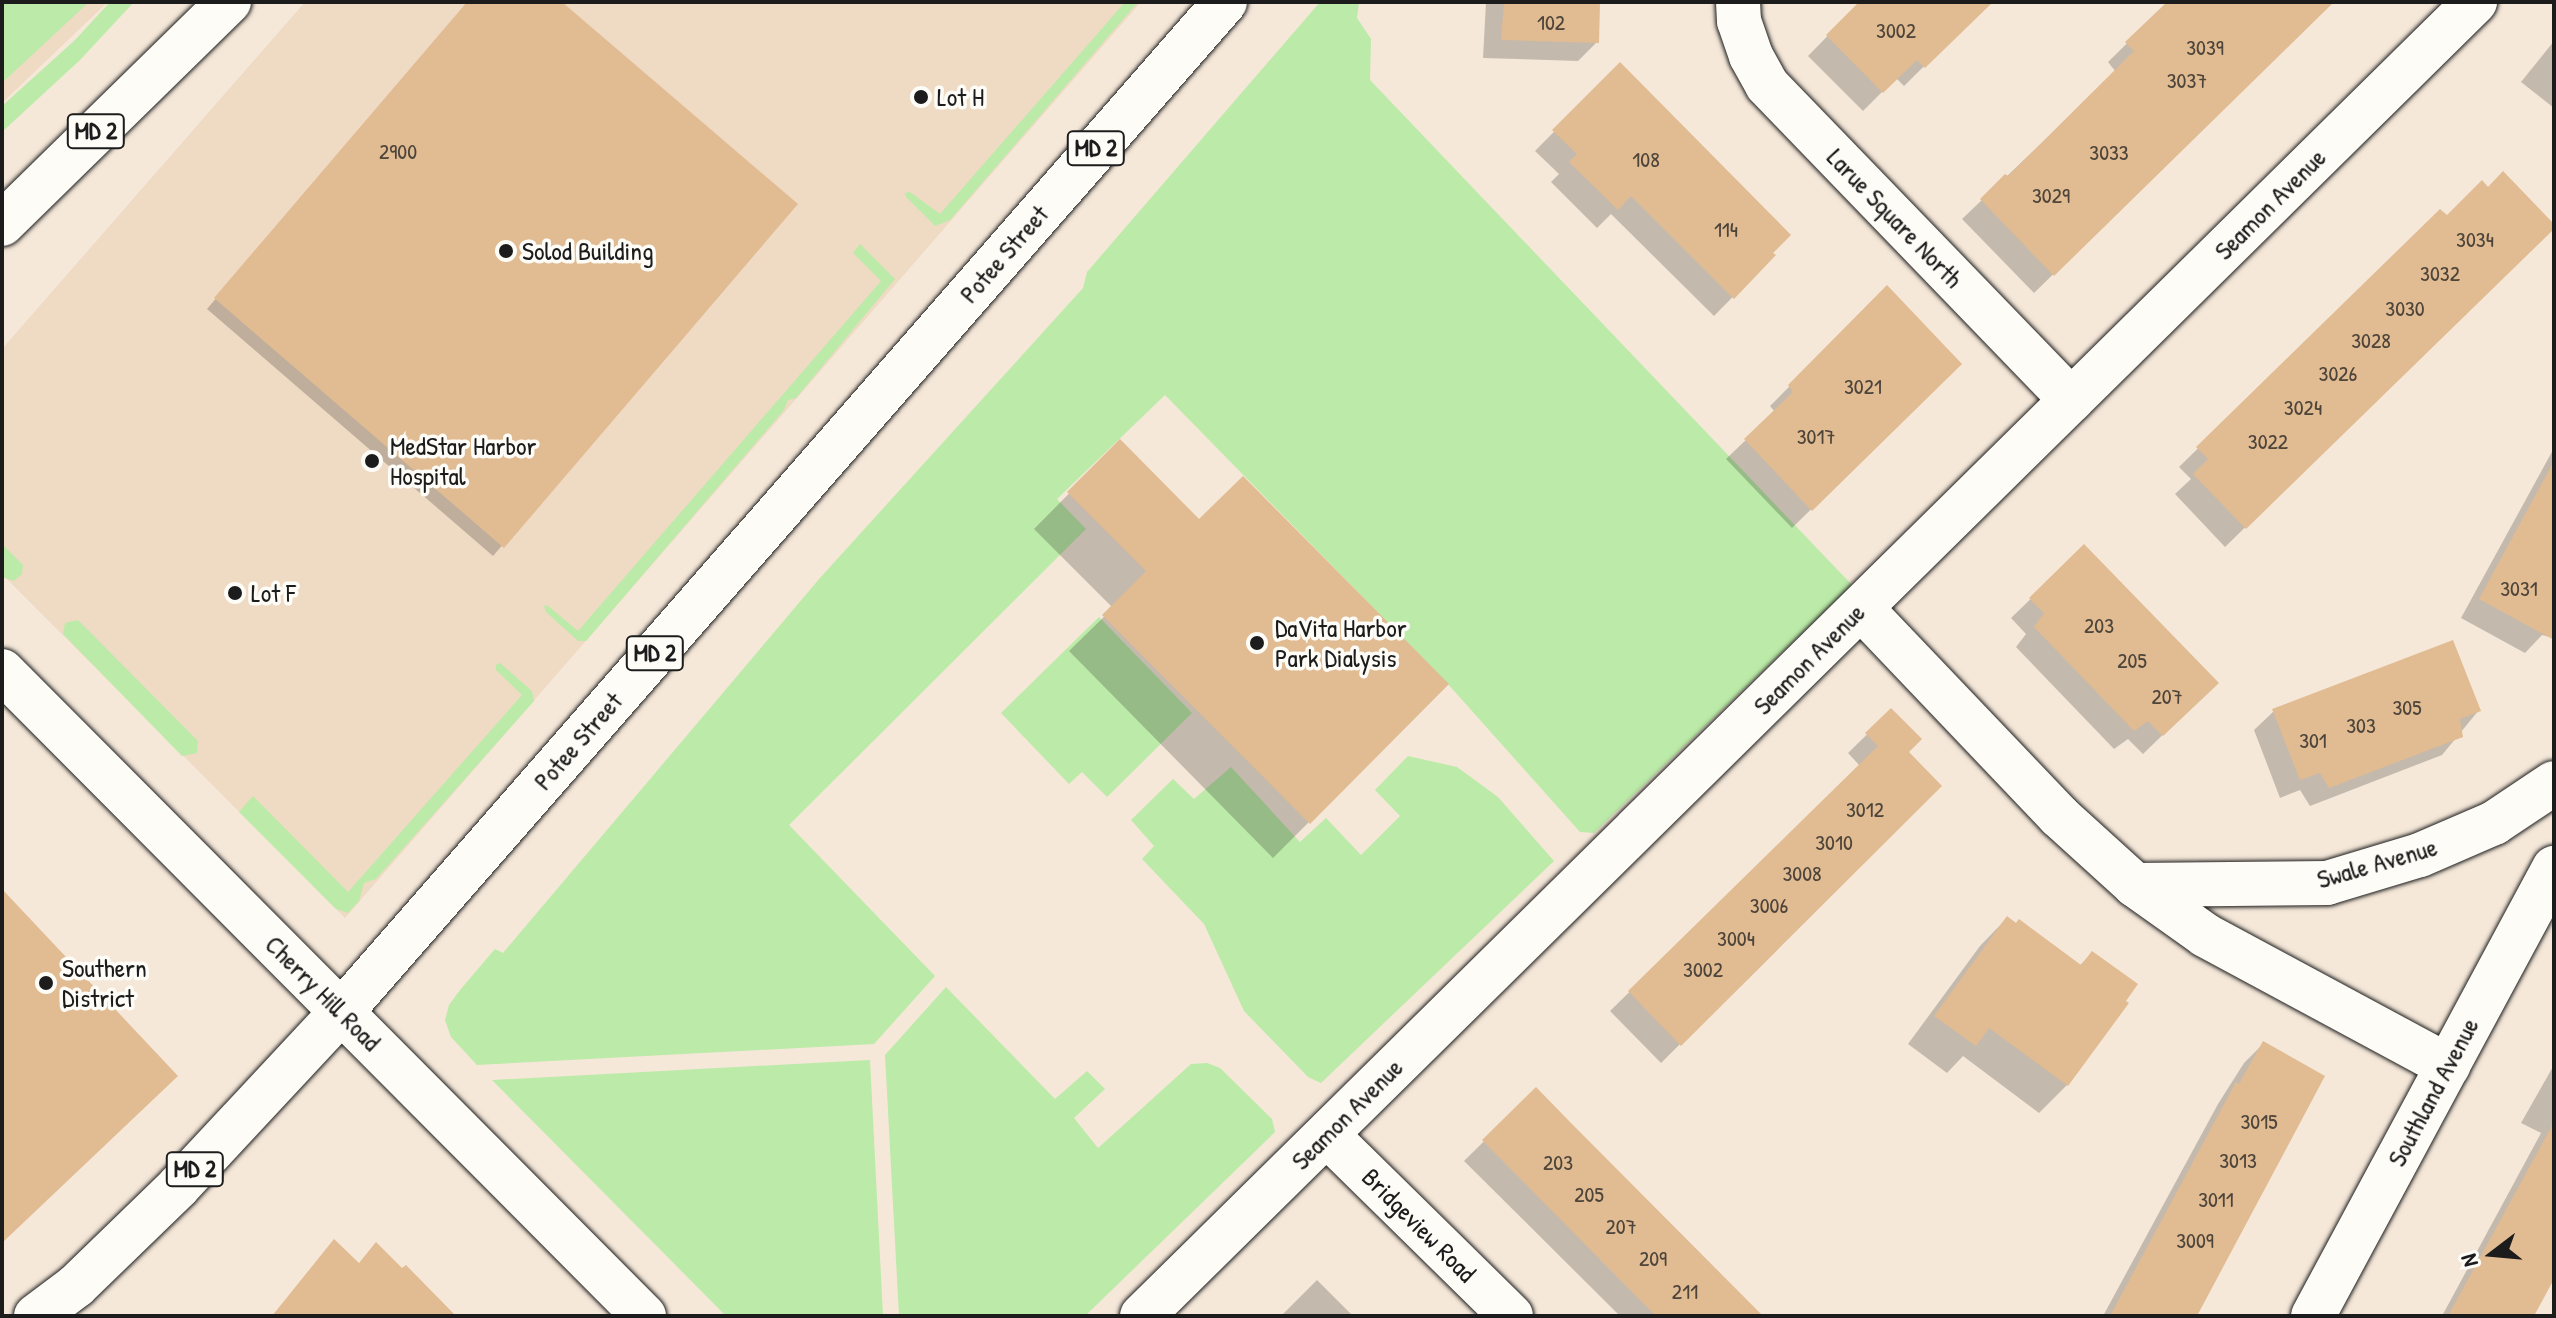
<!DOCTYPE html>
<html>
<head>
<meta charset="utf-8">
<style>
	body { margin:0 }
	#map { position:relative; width:2556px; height:1318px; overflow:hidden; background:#f5e8d9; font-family:"Patrick Hand",sans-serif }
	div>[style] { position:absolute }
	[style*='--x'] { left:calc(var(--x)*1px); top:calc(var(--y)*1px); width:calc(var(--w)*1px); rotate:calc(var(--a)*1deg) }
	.built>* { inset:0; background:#efdac4 }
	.green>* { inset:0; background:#bceaa8 }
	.shadow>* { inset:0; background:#0003 }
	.building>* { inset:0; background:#e1bb92 }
	.roads { filter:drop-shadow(0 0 2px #1c1c1c) drop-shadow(0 0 2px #1c1c1c) }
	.minor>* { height:44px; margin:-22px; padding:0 22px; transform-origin:22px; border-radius:22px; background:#fdfcf7 }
	.major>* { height:44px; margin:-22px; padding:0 22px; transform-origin:22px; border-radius:22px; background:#fdfcf7 }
	.dots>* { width:22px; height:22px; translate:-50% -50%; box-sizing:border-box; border:4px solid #fdfcf7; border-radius:50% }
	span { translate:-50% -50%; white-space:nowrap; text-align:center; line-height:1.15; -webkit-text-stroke:7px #fdfcf7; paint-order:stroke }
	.number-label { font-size:22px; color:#4d443a }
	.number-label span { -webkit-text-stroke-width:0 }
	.shield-label span { padding:2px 6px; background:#fdfcf7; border:2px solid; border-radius:6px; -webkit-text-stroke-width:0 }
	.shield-label { font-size:24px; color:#1c1c1c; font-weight:700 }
	.poi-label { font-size:26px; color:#1c1c1c }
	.left { translate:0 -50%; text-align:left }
	.street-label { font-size:26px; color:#1c1c1c }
	.frame { position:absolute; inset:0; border:4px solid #1c1c1c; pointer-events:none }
	.north { position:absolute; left:2452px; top:1214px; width:80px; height:80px; -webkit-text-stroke:6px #fdfcf7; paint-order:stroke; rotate:254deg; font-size:22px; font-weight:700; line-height:32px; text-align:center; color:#1c1c1c }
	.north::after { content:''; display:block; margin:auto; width:28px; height:36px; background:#1c1c1c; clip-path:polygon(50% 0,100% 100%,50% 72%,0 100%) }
</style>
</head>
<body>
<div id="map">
	<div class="built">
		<i style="clip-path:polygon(2px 2px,108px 2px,2px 103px)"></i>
		<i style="clip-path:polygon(305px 2px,1141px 2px,345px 918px,2px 574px,2px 349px)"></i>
	</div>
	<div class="green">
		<i style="clip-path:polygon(2px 2px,89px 2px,2px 83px)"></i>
		<i style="clip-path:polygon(110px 2px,134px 2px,80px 60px,2px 132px,2px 106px,75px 40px)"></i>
		<i style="clip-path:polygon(1125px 2px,1138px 2px,950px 220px,935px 226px,906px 197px,905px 193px,910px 192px,940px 214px)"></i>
		<i style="clip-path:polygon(1320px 2px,1359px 2px,1357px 18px,1371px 39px,1370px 80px,1852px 585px,1594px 833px,1580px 832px,1447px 683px,1165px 395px,1057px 499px,1086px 529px,789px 825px,935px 976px,874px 1044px,477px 1065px,451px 1037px,445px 1020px,449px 1005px,460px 990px,495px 949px,503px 953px,820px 578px,1083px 288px,1087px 272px)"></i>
		<i style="clip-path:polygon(860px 244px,895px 279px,796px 398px,788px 400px,784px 410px,586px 641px,578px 641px,546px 612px,544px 606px,547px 605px,578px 631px,881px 281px,853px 253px)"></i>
		<i style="clip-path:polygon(2px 544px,23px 565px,22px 574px,14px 581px,2px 577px)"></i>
		<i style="clip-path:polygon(1099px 617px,1192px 713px,1107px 797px,1082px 772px,1069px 784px,1001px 713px)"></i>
		<i style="clip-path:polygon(78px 620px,198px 741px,197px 753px,182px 756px,63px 634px,65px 623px)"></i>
		<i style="clip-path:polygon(500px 663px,532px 691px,534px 701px,376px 879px,364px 883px,359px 901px,348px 913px,336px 909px,239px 812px,253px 796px,348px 892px,522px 695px,496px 670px,496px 665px)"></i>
		<i style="clip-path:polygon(1408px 756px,1457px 767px,1498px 797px,1554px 861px,1321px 1083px,1308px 1077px,1244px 1011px,1204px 924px,1142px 859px,1154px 846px,1131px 820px,1173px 779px,1194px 799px,1231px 767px,1300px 842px,1326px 818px,1361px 855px,1400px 816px,1375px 790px)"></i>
		<i style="clip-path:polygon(946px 987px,1055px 1099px,1087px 1071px,1105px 1089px,1074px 1118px,1098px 1148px,1191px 1064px,1207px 1063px,1220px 1068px,1272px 1119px,1275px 1132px,1085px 1316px,899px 1316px,885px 1055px)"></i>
		<i style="clip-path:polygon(870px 1060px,883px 1316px,726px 1316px,492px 1080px)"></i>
	</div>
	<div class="shadow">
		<i style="clip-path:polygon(468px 2px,559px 2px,795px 205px,493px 556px,207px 309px)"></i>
		<i style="clip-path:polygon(1486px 2px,1599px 2px,1597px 42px,1578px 61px,1483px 58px)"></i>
		<i style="clip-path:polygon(1855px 2px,1985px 2px,1987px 4px,1904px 86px,1896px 78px,1863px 111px,1808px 56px,1858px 5px)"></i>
		<i style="clip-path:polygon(2169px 2px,2310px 2px,2320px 14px,2034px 293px,1962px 219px,2116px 72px,2108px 62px)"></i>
		<i style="clip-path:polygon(2554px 41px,2554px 108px,2521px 82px)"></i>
		<i style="clip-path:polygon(1620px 65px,1773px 256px,1714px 316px,1611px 214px,1597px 228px,1551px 182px,1559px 174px,1535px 151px)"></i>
		<i style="clip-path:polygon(2488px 190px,2554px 226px,2225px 547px,2175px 494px,2191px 479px,2179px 467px,2440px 211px,2447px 218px)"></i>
		<i style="clip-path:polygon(1887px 288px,1959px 364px,1792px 528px,1726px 459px,1775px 412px,1770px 406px)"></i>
		<i style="clip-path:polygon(1120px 442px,1199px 522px,1447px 684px,1273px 858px,1069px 651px,1113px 608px,1034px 529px)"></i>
		<i style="clip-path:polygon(2554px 448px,2554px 638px,2542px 635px,2525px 653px,2461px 618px)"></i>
		<i style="clip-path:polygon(2084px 547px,2216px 683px,2143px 754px,2128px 739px,2114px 749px,2016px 647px,2026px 634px,2011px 618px)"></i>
		<i style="clip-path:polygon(2479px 710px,2442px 755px,2310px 806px,2300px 790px,2280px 798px,2254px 730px,2274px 711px)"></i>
		<i style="clip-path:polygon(1891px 711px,1906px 752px,1939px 786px,1661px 1063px,1610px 1011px,1860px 766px,1848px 753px)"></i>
		<i style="clip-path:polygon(2007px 918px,2079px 966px,2092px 954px,2067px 1085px,2039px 1113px,1963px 1056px,1947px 1073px,1908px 1044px,1980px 946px)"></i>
		<i style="clip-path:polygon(2263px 1044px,2194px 1316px,2103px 1316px,2218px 1104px,2244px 1063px)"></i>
		<i style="clip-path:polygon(2554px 1065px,2554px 1276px,2532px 1316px,2442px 1316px,2541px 1133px,2521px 1123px)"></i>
		<i style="clip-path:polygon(1536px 1090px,1760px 1316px,1620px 1316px,1464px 1161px)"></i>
		<i style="clip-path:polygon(1317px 1280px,1353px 1316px,1281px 1316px)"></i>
	</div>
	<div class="building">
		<i style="clip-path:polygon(467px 2px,562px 2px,798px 204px,504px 548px,214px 298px)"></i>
		<i style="clip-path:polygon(1504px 2px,1600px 2px,1599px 43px,1501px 40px)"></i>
		<i style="clip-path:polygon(1859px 2px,1993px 2px,1925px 68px,1917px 60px,1883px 93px,1826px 35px)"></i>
		<i style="clip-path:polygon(2167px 2px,2334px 2px,2054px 276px,1980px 199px,2005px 174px,2008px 176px,2134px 51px,2125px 42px)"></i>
		<i style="clip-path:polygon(1620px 62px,1791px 235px,1773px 253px,1776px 255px,1734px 299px,1631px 196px,1618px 210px,1569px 162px,1577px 154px,1552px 130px)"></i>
		<i style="clip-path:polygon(2503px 171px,2554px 224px,2554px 229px,2246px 529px,2193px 474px,2208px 459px,2196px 447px,2440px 209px,2447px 215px,2482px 180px,2488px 187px)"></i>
		<i style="clip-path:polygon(1887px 285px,1962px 364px,1812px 511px,1744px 439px,1793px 392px,1788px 385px)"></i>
		<i style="clip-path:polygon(1120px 439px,1199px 519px,1243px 476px,1449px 684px,1310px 824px,1102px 615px,1146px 571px,1067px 492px)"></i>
		<i style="clip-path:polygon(2554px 461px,2554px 640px,2479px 599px)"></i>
		<i style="clip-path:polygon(2084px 544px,2219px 683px,2163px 736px,2148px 721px,2134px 731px,2034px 627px,2044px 613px,2029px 598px)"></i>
		<i style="clip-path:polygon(2453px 640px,2481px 711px,2460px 719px,2463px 737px,2329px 788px,2320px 773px,2300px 780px,2272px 709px)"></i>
		<i style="clip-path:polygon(1891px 708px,1922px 739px,1909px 752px,1942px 786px,1681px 1046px,1628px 991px,1878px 746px,1865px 733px)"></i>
		<i style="clip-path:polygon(2px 889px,178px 1076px,2px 1243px)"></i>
		<i style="clip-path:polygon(2007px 916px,2016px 923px,2019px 919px,2081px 965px,2092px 951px,2138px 984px,2126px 1001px,2129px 1003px,2068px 1086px,1989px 1028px,1976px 1046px,1934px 1016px)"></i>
		<i style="clip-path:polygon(2263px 1041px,2325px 1076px,2197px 1316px,2110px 1316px,2236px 1082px,2239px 1084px)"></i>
		<i style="clip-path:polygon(1536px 1087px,1569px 1121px,1763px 1316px,1656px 1316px,1639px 1299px,1482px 1140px)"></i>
		<i style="clip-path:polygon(2554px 1122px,2554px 1279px,2534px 1316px,2448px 1316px)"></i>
		<i style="clip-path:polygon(334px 1239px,359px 1263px,376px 1242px,402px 1268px,406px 1265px,456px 1316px,272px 1316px)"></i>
	</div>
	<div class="roads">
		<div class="minor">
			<i style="--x:1738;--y:2;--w:19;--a:87"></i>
			<i style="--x:1739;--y:21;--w:37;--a:71"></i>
			<i style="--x:1751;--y:56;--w:33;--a:61"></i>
			<i style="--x:1767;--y:85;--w:438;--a:46"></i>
			<i style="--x:1861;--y:608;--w:287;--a:46.4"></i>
			<i style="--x:2059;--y:816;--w:103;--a:42.2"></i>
			<i style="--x:2135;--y:885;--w:86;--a:35.5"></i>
			<i style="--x:2205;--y:935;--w:276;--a:28.3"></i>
			<i style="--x:2;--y:671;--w:910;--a:45.13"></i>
			<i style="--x:2135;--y:885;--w:192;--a:-0.6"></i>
			<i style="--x:2327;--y:883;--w:97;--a:-16.8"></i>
			<i style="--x:2420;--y:855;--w:81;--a:-23.4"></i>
			<i style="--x:2494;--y:823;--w:72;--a:-33.7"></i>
			<i style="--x:1327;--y:1135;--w:258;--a:44.5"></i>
			<i style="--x:1142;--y:1316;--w:1872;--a:-44.59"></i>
			<i style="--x:2313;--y:1316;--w:509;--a:-61.72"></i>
		</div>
		<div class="major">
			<i style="--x:2;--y:224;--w:318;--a:-44.4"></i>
			<i style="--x:36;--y:1316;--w:50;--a:-36.9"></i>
			<i style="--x:76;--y:1286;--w:142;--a:-44.1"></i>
			<i style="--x:178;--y:1187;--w:241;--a:-47"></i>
			<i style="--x:342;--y:1011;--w:1341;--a:-48.81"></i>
		</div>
	</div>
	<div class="dots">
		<i style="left:921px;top:97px;background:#1c1c1c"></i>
		<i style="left:506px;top:251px;background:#1c1c1c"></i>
		<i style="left:372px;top:461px;background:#1c1c1c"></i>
		<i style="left:235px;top:593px;background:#1c1c1c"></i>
		<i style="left:1257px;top:643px;background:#1c1c1c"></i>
		<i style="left:46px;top:983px;background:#1c1c1c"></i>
	</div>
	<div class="number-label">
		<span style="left:1551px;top:23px">102</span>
		<span style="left:1896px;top:31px">3002</span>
		<span style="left:2205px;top:48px">3039</span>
		<span style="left:2187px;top:81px">3037</span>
		<span style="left:398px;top:152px">2900</span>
		<span style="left:2109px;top:153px">3033</span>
		<span style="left:1646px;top:160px">108</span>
		<span style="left:2051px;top:196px">3029</span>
		<span style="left:1726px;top:230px">114</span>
		<span style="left:2475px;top:240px">3034</span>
		<span style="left:2440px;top:274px">3032</span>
		<span style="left:2405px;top:309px">3030</span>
		<span style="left:2371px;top:341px">3028</span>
		<span style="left:2338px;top:374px">3026</span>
		<span style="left:1863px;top:387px">3021</span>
		<span style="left:2303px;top:408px">3024</span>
		<span style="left:1816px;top:437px">3017</span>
		<span style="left:2268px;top:442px">3022</span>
		<span style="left:2519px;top:589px">3031</span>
		<span style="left:2099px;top:626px">203</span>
		<span style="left:2132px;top:661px">205</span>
		<span style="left:2167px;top:697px">207</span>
		<span style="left:2407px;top:708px">305</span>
		<span style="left:2361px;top:726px">303</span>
		<span style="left:2313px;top:741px">301</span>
		<span style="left:1865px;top:810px">3012</span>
		<span style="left:1834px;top:843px">3010</span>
		<span style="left:1802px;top:874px">3008</span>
		<span style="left:1769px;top:906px">3006</span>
		<span style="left:1736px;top:939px">3004</span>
		<span style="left:1703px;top:970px">3002</span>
		<span style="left:2259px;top:1122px">3015</span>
		<span style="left:2238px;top:1161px">3013</span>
		<span style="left:1558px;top:1163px">203</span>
		<span style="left:1589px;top:1195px">205</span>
		<span style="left:2216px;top:1200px">3011</span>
		<span style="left:1621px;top:1227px">207</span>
		<span style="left:2195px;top:1241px">3009</span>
		<span style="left:1653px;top:1259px">209</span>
		<span style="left:1685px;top:1292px">211</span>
	</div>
	<div class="shield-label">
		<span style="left:96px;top:131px">MD 2</span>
		<span style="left:1096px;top:148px">MD 2</span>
		<span style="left:655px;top:653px">MD 2</span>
		<span style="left:195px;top:1169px">MD 2</span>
	</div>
	<div class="poi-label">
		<span class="left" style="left:937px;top:97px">Lot H</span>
		<span class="left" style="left:522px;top:251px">Solod Building</span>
		<span class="left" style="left:390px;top:461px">MedStar Harbor<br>Hospital</span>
		<span class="left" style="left:251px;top:593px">Lot F</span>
		<span class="left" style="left:1275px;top:643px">DaVita Harbor<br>Park Dialysis</span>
		<span class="left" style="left:62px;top:983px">Southern<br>District</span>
	</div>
	<div class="street-label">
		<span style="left:2270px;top:204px;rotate:-45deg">Seamon Avenue</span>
		<span style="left:1895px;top:218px;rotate:46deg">Larue Square North</span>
		<span style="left:1004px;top:254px;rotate:-49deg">Potee Street</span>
		<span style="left:1809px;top:659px;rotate:-45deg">Seamon Avenue</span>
		<span style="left:578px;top:741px;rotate:-49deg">Potee Street</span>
		<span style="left:2377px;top:863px;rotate:-16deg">Swale Avenue</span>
		<span style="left:323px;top:993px;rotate:45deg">Cherry Hill Road</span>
		<span style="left:2433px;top:1092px;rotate:-62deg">Southland Avenue</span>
		<span style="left:1347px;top:1114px;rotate:-45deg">Seamon Avenue</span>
		<span style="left:1419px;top:1225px;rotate:45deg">Bridgeview Road</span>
	</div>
	<div class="frame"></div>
	<div class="north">N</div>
</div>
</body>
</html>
